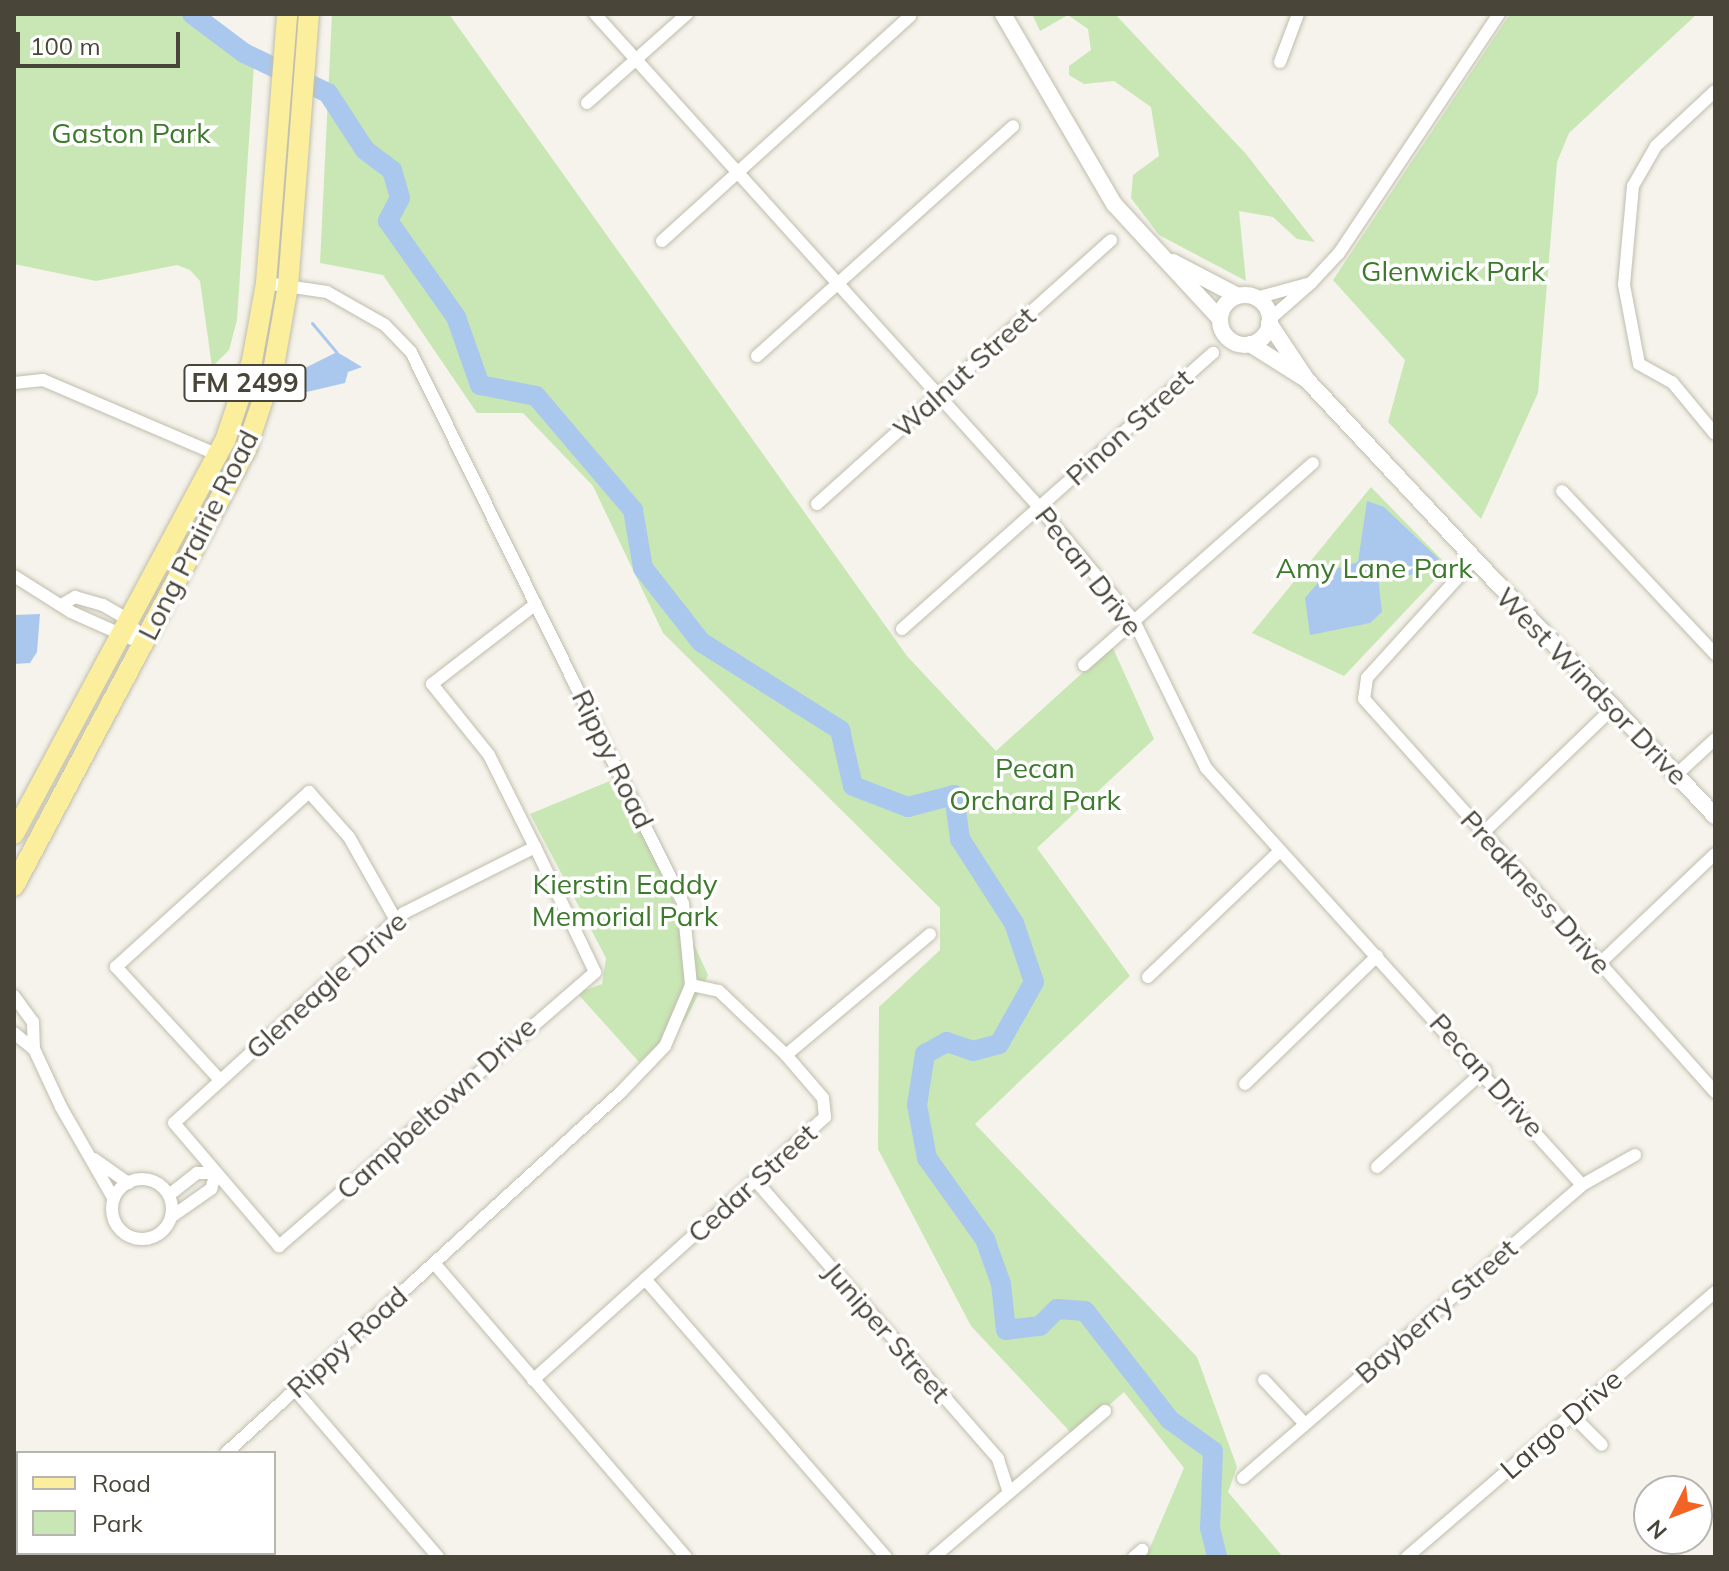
<!DOCTYPE html>
<html>
<head>
<meta charset="utf-8">
<style>
	body { margin:0 }
	#map { position:relative; width:1729px; height:1571px; overflow:hidden; background:#f5f3eb; font-family:Mulish,sans-serif }
	div>[style] { position:absolute }
	[style*='--x'] { left:calc(var(--x)*1px); top:calc(var(--y)*1px); width:calc(var(--w)*1px); rotate:calc(var(--a)*1deg) }
	.green>* { inset:0; background:#c9e7b5 }
	.water>* { inset:0; background:#aac8ee }
	.stream>* { height:3px; margin:-1.5px; padding:0 1.5px; transform-origin:1.5px; border-radius:1.5px; background:#aac8ee }
	.river>* { height:20px; margin:-10px; padding:0 10px; transform-origin:10px; border-radius:10px; background:#aac8ee }
	.roads { filter:drop-shadow(0 0 2px #c0bdad) drop-shadow(0 0 2px #c0bdad) }
	.minor>* { height:12px; margin:-6px; padding:0 6px; transform-origin:6px; border-radius:6px; background:#fff }
	.minor>.ring { margin:-6px; padding:0; box-sizing:content-box; background:none; border:12px solid #fff; border-radius:50% }
	.tertiary>* { height:16px; margin:-8px; padding:0 8px; transform-origin:8px; border-radius:8px; background:#fff }
	.tertiary>.ring { margin:-8px; padding:0; box-sizing:content-box; background:none; border:16px solid #fff; border-radius:50% }
	.primary>* { height:20px; margin:-10px; padding:0 10px; transform-origin:10px; border-radius:10px; background:#fbef9e }
	span { translate:-50% -50%; white-space:nowrap; text-align:center; line-height:1.15; -webkit-text-stroke:7px #fff; paint-order:stroke }
	.shield-label span { padding:2px 6px; background:#fff; border:2px solid; border-radius:6px; -webkit-text-stroke-width:0 }
	.shield-label { font-size:26px; color:#494539; font-weight:700 }
	.park-label { font-size:28px; color:#3e7a2d }
	.street-label { font-size:28px; color:#494539 }
	.frame { position:absolute; inset:0; border:16px solid #494539; pointer-events:none }
	.legend { position:absolute; left:16px; top:1451px; width:260px; height:104px; box-sizing:border-box; background:#fff; border:2px solid #b6b5b0; margin:0; padding:10px 14px; list-style:none; font-size:24px; color:#494539 }
	.legend li { display:flex; align-items:center; gap:16px; height:40px }
	.legend b { width:40px; border:2px solid #b6b5b0 }
	.north { position:absolute; left:1633px; top:1475px; width:80px; height:80px; box-sizing:border-box; background:#fff; border:2px solid #b6b5b0; border-radius:50%; rotate:228deg; font-size:22px; font-weight:700; line-height:32px; text-align:center; color:#494539 }
	.north::after { content:''; display:block; margin:auto; width:28px; height:36px; background:#f26324; clip-path:polygon(50% 0,100% 100%,50% 72%,0 100%) }
	.scale { position:absolute; left:16px; top:32px; width:164px; height:36px; box-sizing:border-box; border:4px solid #494539; border-top:0; padding-left:10px; font-size:24px; line-height:28px; white-space:nowrap; color:#494539; -webkit-text-stroke:6px #fff; paint-order:stroke }
</style>
</head>
<body>
<div id="map">
	<div class="green">
		<i style="clip-path:polygon(14px 14px,206px 14px,254px 65px,237px 320px,229px 350px,212px 367px,200px 281px,190px 270px,177px 265px,96px 281px,14px 264px)"></i>
		<i style="clip-path:polygon(332px 14px,449px 14px,907px 656px,996px 751px,1112px 646px,1154px 739px,1037px 848px,1130px 976px,975px 1124px,1197px 1357px,1237px 1467px,1228px 1492px,1283px 1557px,1146px 1557px,1184px 1468px,1124px 1392px,1074px 1436px,971px 1326px,878px 1149px,879px 1007px,940px 950px,940px 908px,663px 633px,593px 486px,523px 413px,477px 413px,383px 275px,320px 263px)"></i>
		<i style="clip-path:polygon(1032px 14px,1115px 14px,1246px 154px,1315px 242px,1297px 239px,1273px 217px,1239px 211px,1246px 281px,1159px 235px,1131px 198px,1133px 175px,1159px 156px,1151px 107px,1114px 81px,1084px 84px,1069px 75px,1069px 66px,1091px 50px,1088px 29px,1068px 15px,1040px 31px)"></i>
		<i style="clip-path:polygon(1510px 14px,1697px 14px,1569px 133px,1557px 162px,1538px 393px,1481px 519px,1388px 422px,1405px 360px,1333px 280px)"></i>
		<i style="clip-path:polygon(1371px 487px,1448px 566px,1344px 676px,1252px 633px)"></i>
		<i style="clip-path:polygon(617px 778px,708px 975px,685px 1021px,639px 1062px,577px 993px,602px 984px,606px 958px,530px 814px)"></i>
	</div>
	<div class="water">
		<i style="clip-path:polygon(337px 352px,362px 367px,348px 372px,345px 383px,298px 394px,301px 370px)"></i>
		<i style="clip-path:polygon(1367px 501px,1384px 507px,1439px 559px,1411px 575px,1378px 576px,1382px 612px,1370px 623px,1310px 635px,1305px 598px,1328px 571px,1358px 562px)"></i>
		<i style="clip-path:polygon(40px 614px,37px 652px,30px 663px,14px 664px,14px 615px)"></i>
	</div>
	<div class="stream">
		<i style="--x:312;--y:323;--w:38;--a:50"></i>
	</div>
	<div class="river">
		<i style="--x:192;--y:14;--w:65;--a:36.9"></i>
		<i style="--x:244;--y:53;--w:93;--a:25.5"></i>
		<i style="--x:328;--y:93;--w:68;--a:57"></i>
		<i style="--x:365;--y:150;--w:34;--a:37"></i>
		<i style="--x:392;--y:170;--w:29;--a:74"></i>
		<i style="--x:400;--y:198;--w:26;--a:118"></i>
		<i style="--x:388;--y:221;--w:118;--a:54.7"></i>
		<i style="--x:456;--y:317;--w:72;--a:70.6"></i>
		<i style="--x:480;--y:385;--w:57;--a:11.1"></i>
		<i style="--x:536;--y:396;--w:150;--a:49.6"></i>
		<i style="--x:633;--y:510;--w:59;--a:80.2"></i>
		<i style="--x:643;--y:568;--w:94;--a:51.9"></i>
		<i style="--x:701;--y:642;--w:165;--a:32.3"></i>
		<i style="--x:840;--y:730;--w:57;--a:76.9"></i>
		<i style="--x:853;--y:786;--w:59;--a:20.9"></i>
		<i style="--x:908;--y:807;--w:48;--a:-14.6"></i>
		<i style="--x:954;--y:795;--w:44;--a:82.2"></i>
		<i style="--x:960;--y:839;--w:100;--a:57.3"></i>
		<i style="--x:1014;--y:923;--w:62;--a:71.3"></i>
		<i style="--x:1034;--y:982;--w:71;--a:119.4"></i>
		<i style="--x:999;--y:1044;--w:27;--a:165"></i>
		<i style="--x:973;--y:1051;--w:28;--a:-161"></i>
		<i style="--x:947;--y:1042;--w:25;--a:151"></i>
		<i style="--x:925;--y:1054;--w:52;--a:98.9"></i>
		<i style="--x:917;--y:1105;--w:54;--a:79.3"></i>
		<i style="--x:927;--y:1158;--w:100;--a:54.4"></i>
		<i style="--x:985;--y:1239;--w:48;--a:70.4"></i>
		<i style="--x:1001;--y:1284;--w:46;--a:83.8"></i>
		<i style="--x:1006;--y:1330;--w:34;--a:-7"></i>
		<i style="--x:1040;--y:1326;--w:24;--a:-45"></i>
		<i style="--x:1057;--y:1309;--w:28;--a:4"></i>
		<i style="--x:1085;--y:1311;--w:138;--a:52.1"></i>
		<i style="--x:1170;--y:1420;--w:53;--a:35.8"></i>
		<i style="--x:1213;--y:1451;--w:77;--a:92.2"></i>
		<i style="--x:1210;--y:1528;--w:30;--a:76"></i>
	</div>
	<div class="roads">
		<div class="minor">
			<i style="--x:595;--y:14;--w:663;--a:47.99"></i>
			<i style="--x:1039;--y:507;--w:148;--a:50.2"></i>
			<i style="--x:1134;--y:621;--w:164;--a:63.9"></i>
			<i style="--x:1206;--y:768;--w:561;--a:47.96"></i>
			<i style="--x:1280;--y:62;--w:51;--a:-69.4"></i>
			<i style="--x:1715;--y:91;--w:81;--a:137"></i>
			<i style="--x:1656;--y:146;--w:46;--a:119.9"></i>
			<i style="--x:1633;--y:186;--w:99;--a:95.2"></i>
			<i style="--x:1624;--y:285;--w:80;--a:79.2"></i>
			<i style="--x:1639;--y:364;--w:38;--a:29"></i>
			<i style="--x:1672;--y:382;--w:67;--a:50.4"></i>
			<i style="--x:587;--y:103;--w:134;--a:-41.7"></i>
			<i style="--x:662;--y:241;--w:335;--a:-42.2"></i>
			<i style="--x:1311;--y:283;--w:41;--a:-47"></i>
			<i style="--x:1339;--y:253;--w:288;--a:-56.2"></i>
			<i style="--x:1256;--y:298;--w:57;--a:-15.3"></i>
			<i style="--x:1311;--y:283;--w:55;--a:138.7"></i>
			<i style="--x:757;--y:356;--w:344;--a:-41.9"></i>
			<i style="--x:14;--y:383;--w:29;--a:-6"></i>
			<i style="--x:43;--y:380;--w:190;--a:23.2"></i>
			<i style="--x:1562;--y:491;--w:224;--a:46.8"></i>
			<i style="--x:817;--y:504;--w:395;--a:-41.9"></i>
			<i style="--x:1473;--y:561;--w:158;--a:132.2"></i>
			<i style="--x:1367;--y:678;--w:21;--a:98"></i>
			<i style="--x:1364;--y:699;--w:527;--a:48.23"></i>
			<i style="--x:14;--y:576;--w:67;--a:32.3"></i>
			<i style="--x:71;--y:612;--w:79;--a:24"></i>
			<i style="--x:65;--y:603;--w:12;--a:-31"></i>
			<i style="--x:75;--y:597;--w:29;--a:16"></i>
			<i style="--x:103;--y:605;--w:30;--a:30"></i>
			<i style="--x:129;--y:620;--w:28;--a:60"></i>
			<i style="--x:902;--y:629;--w:416;--a:-41.6"></i>
			<i style="--x:1084;--y:665;--w:305;--a:-41.4"></i>
			<i style="--x:1676;--y:775;--w:53;--a:-42.7"></i>
			<i style="--x:1483;--y:833;--w:180;--a:-43.9"></i>
			<i style="--x:535;--y:847;--w:147;--a:153.3"></i>
			<i style="--x:404;--y:913;--w:311;--a:137.6"></i>
			<i style="--x:174;--y:1123;--w:162;--a:49.5"></i>
			<i style="--x:279;--y:1246;--w:418;--a:-40.9"></i>
			<i style="--x:595;--y:972;--w:139;--a:-115.6"></i>
			<i style="--x:535;--y:847;--w:103;--a:-116.6"></i>
			<i style="--x:489;--y:755;--w:91;--a:-128.8"></i>
			<i style="--x:432;--y:684;--w:131;--a:-37.6"></i>
			<i style="--x:1600;--y:963;--w:158;--a:-43.5"></i>
			<i style="--x:1148;--y:977;--w:181;--a:-43.7"></i>
			<i style="--x:14;--y:996;--w:32;--a:54"></i>
			<i style="--x:33;--y:1022;--w:27;--a:88"></i>
			<i style="--x:34;--y:1049;--w:64;--a:65"></i>
			<i style="--x:61;--y:1107;--w:106;--a:60.1"></i>
			<i style="--x:14;--y:1033;--w:26;--a:39"></i>
			<i style="--x:786;--y:1055;--w:188;--a:-40"></i>
			<i style="--x:220;--y:1080;--w:154;--a:-132.6"></i>
			<i style="--x:116;--y:967;--w:261;--a:-42.2"></i>
			<i style="--x:309;--y:792;--w:60;--a:48.4"></i>
			<i style="--x:349;--y:837;--w:95;--a:60.5"></i>
			<i style="--x:1245;--y:1084;--w:184;--a:-44.1"></i>
			<i style="--x:94;--y:1159;--w:42;--a:35.2"></i>
			<i style="--x:1377;--y:1167;--w:145;--a:-41.9"></i>
			<i class="ring" style="left:112px;top:1179px;width:48px;height:48px"></i>
			<i style="--x:755;--y:1180;--w:370;--a:48.9"></i>
			<i style="--x:998;--y:1459;--w:32;--a:72"></i>
			<i style="--x:169;--y:1195;--w:36;--a:-38"></i>
			<i style="--x:197;--y:1173;--w:19;--a:0"></i>
			<i style="--x:216;--y:1173;--w:17;--a:107"></i>
			<i style="--x:211;--y:1189;--w:49;--a:145"></i>
			<i style="--x:434;--y:1263;--w:387;--a:49.4"></i>
			<i style="--x:645;--y:1279;--w:368;--a:49.1"></i>
			<i style="--x:533;--y:1380;--w:393;--a:-42"></i>
			<i style="--x:825;--y:1117;--w:19;--a:-96"></i>
			<i style="--x:823;--y:1098;--w:57;--a:-130.7"></i>
			<i style="--x:786;--y:1055;--w:93;--a:-136.3"></i>
			<i style="--x:719;--y:991;--w:29;--a:-168"></i>
			<i style="--x:1264;--y:1380;--w:60;--a:47"></i>
			<i style="--x:295;--y:1390;--w:220;--a:49.4"></i>
			<i style="--x:1572;--y:1415;--w:42;--a:45"></i>
			<i style="--x:226;--y:1453;--w:534;--a:-42.42"></i>
			<i style="--x:620;--y:1093;--w:65;--a:-46.2"></i>
			<i style="--x:665;--y:1046;--w:66;--a:-66.9"></i>
			<i style="--x:691;--y:985;--w:82;--a:-95.6"></i>
			<i style="--x:683;--y:903;--w:614;--a:-116.27"></i>
			<i style="--x:411;--y:352;--w:37;--a:-134"></i>
			<i style="--x:385;--y:325;--w:67;--a:-150.4"></i>
			<i style="--x:327;--y:292;--w:62;--a:-171.6"></i>
			<i style="--x:1243;--y:1478;--w:448;--a:-40.8"></i>
			<i style="--x:1582;--y:1185;--w:61;--a:-29.5"></i>
			<i style="--x:112;--y:1557;--w:6;--a:-45"></i>
			<i style="--x:934;--y:1557;--w:225;--a:-40.5"></i>
			<i style="--x:1134;--y:1557;--w:11;--a:-41"></i>
			<i style="--x:1407;--y:1557;--w:406;--a:-40.7"></i>
		</div>
		<div class="tertiary">
			<i style="--x:1003;--y:14;--w:220;--a:59.7"></i>
			<i style="--x:1114;--y:204;--w:156;--a:47.3"></i>
			<i style="--x:1173;--y:262;--w:73;--a:27.6"></i>
			<i class="ring" style="left:1220px;top:295px;width:34px;height:34px"></i>
			<i style="--x:1269;--y:323;--w:69;--a:56.3"></i>
			<i style="--x:1250;--y:344;--w:67;--a:32.3"></i>
			<i style="--x:1307;--y:380;--w:597;--a:46.9"></i>
		</div>
		<div class="primary">
			<i style="--x:14;--y:834;--w:446;--a:-61.8"></i>
			<i style="--x:225;--y:441;--w:84;--a:-71.4"></i>
			<i style="--x:252;--y:361;--w:79;--a:-79.8"></i>
			<i style="--x:266;--y:283;--w:270;--a:-85.5"></i>
			<i style="--x:14;--y:886;--w:494;--a:-62"></i>
			<i style="--x:246;--y:450;--w:89;--a:-71.6"></i>
			<i style="--x:274;--y:366;--w:81;--a:-80.1"></i>
			<i style="--x:288;--y:286;--w:273;--a:-85.6"></i>
		</div>
	</div>
	<div class="shield-label">
		<span style="left:245px;top:383px">FM 2499</span>
	</div>
	<div class="park-label">
		<span style="left:131px;top:133px">Gaston Park</span>
		<span style="left:1453px;top:271px">Glenwick Park</span>
		<span style="left:1374px;top:568px">Amy Lane Park</span>
		<span style="left:1035px;top:784px">Pecan<br>Orchard Park</span>
		<span style="left:625px;top:900px">Kierstin Eaddy<br>Memorial Park</span>
	</div>
	<div class="street-label">
		<span style="left:964px;top:372px;rotate:-42deg">Walnut Street</span>
		<span style="left:1129px;top:427px;rotate:-42deg">Pinon Street</span>
		<span style="left:198px;top:535px;rotate:-63deg">Long Prairie Road</span>
		<span style="left:1089px;top:571px;rotate:52deg">Pecan Drive</span>
		<span style="left:1592px;top:686px;rotate:46deg">West Windsor Drive</span>
		<span style="left:613px;top:759px;rotate:64deg">Rippy Road</span>
		<span style="left:1536px;top:892px;rotate:48deg">Preakness Drive</span>
		<span style="left:326px;top:985px;rotate:-42deg">Gleneagle Drive</span>
		<span style="left:1487px;top:1075px;rotate:48deg">Pecan Drive</span>
		<span style="left:436px;top:1108px;rotate:-42deg">Campbeltown Drive</span>
		<span style="left:752px;top:1183px;rotate:-42deg">Cedar Street</span>
		<span style="left:1436px;top:1311px;rotate:-41deg">Bayberry Street</span>
		<span style="left:887px;top:1332px;rotate:49deg">Juniper Street</span>
		<span style="left:347px;top:1342px;rotate:-42deg">Rippy Road</span>
		<span style="left:1561px;top:1424px;rotate:-41deg">Largo Drive</span>
	</div>
	<div class="frame"></div>
	<ul class="legend">
	<li><b style="height:10px;background:#fbef9e"></b>Road</li>
	<li><b style="height:22px;background:#c9e7b5"></b>Park</li>
	</ul>
	<div class="north">N</div>
	<div class="scale">100 m</div>
</div>
</body>
</html>
